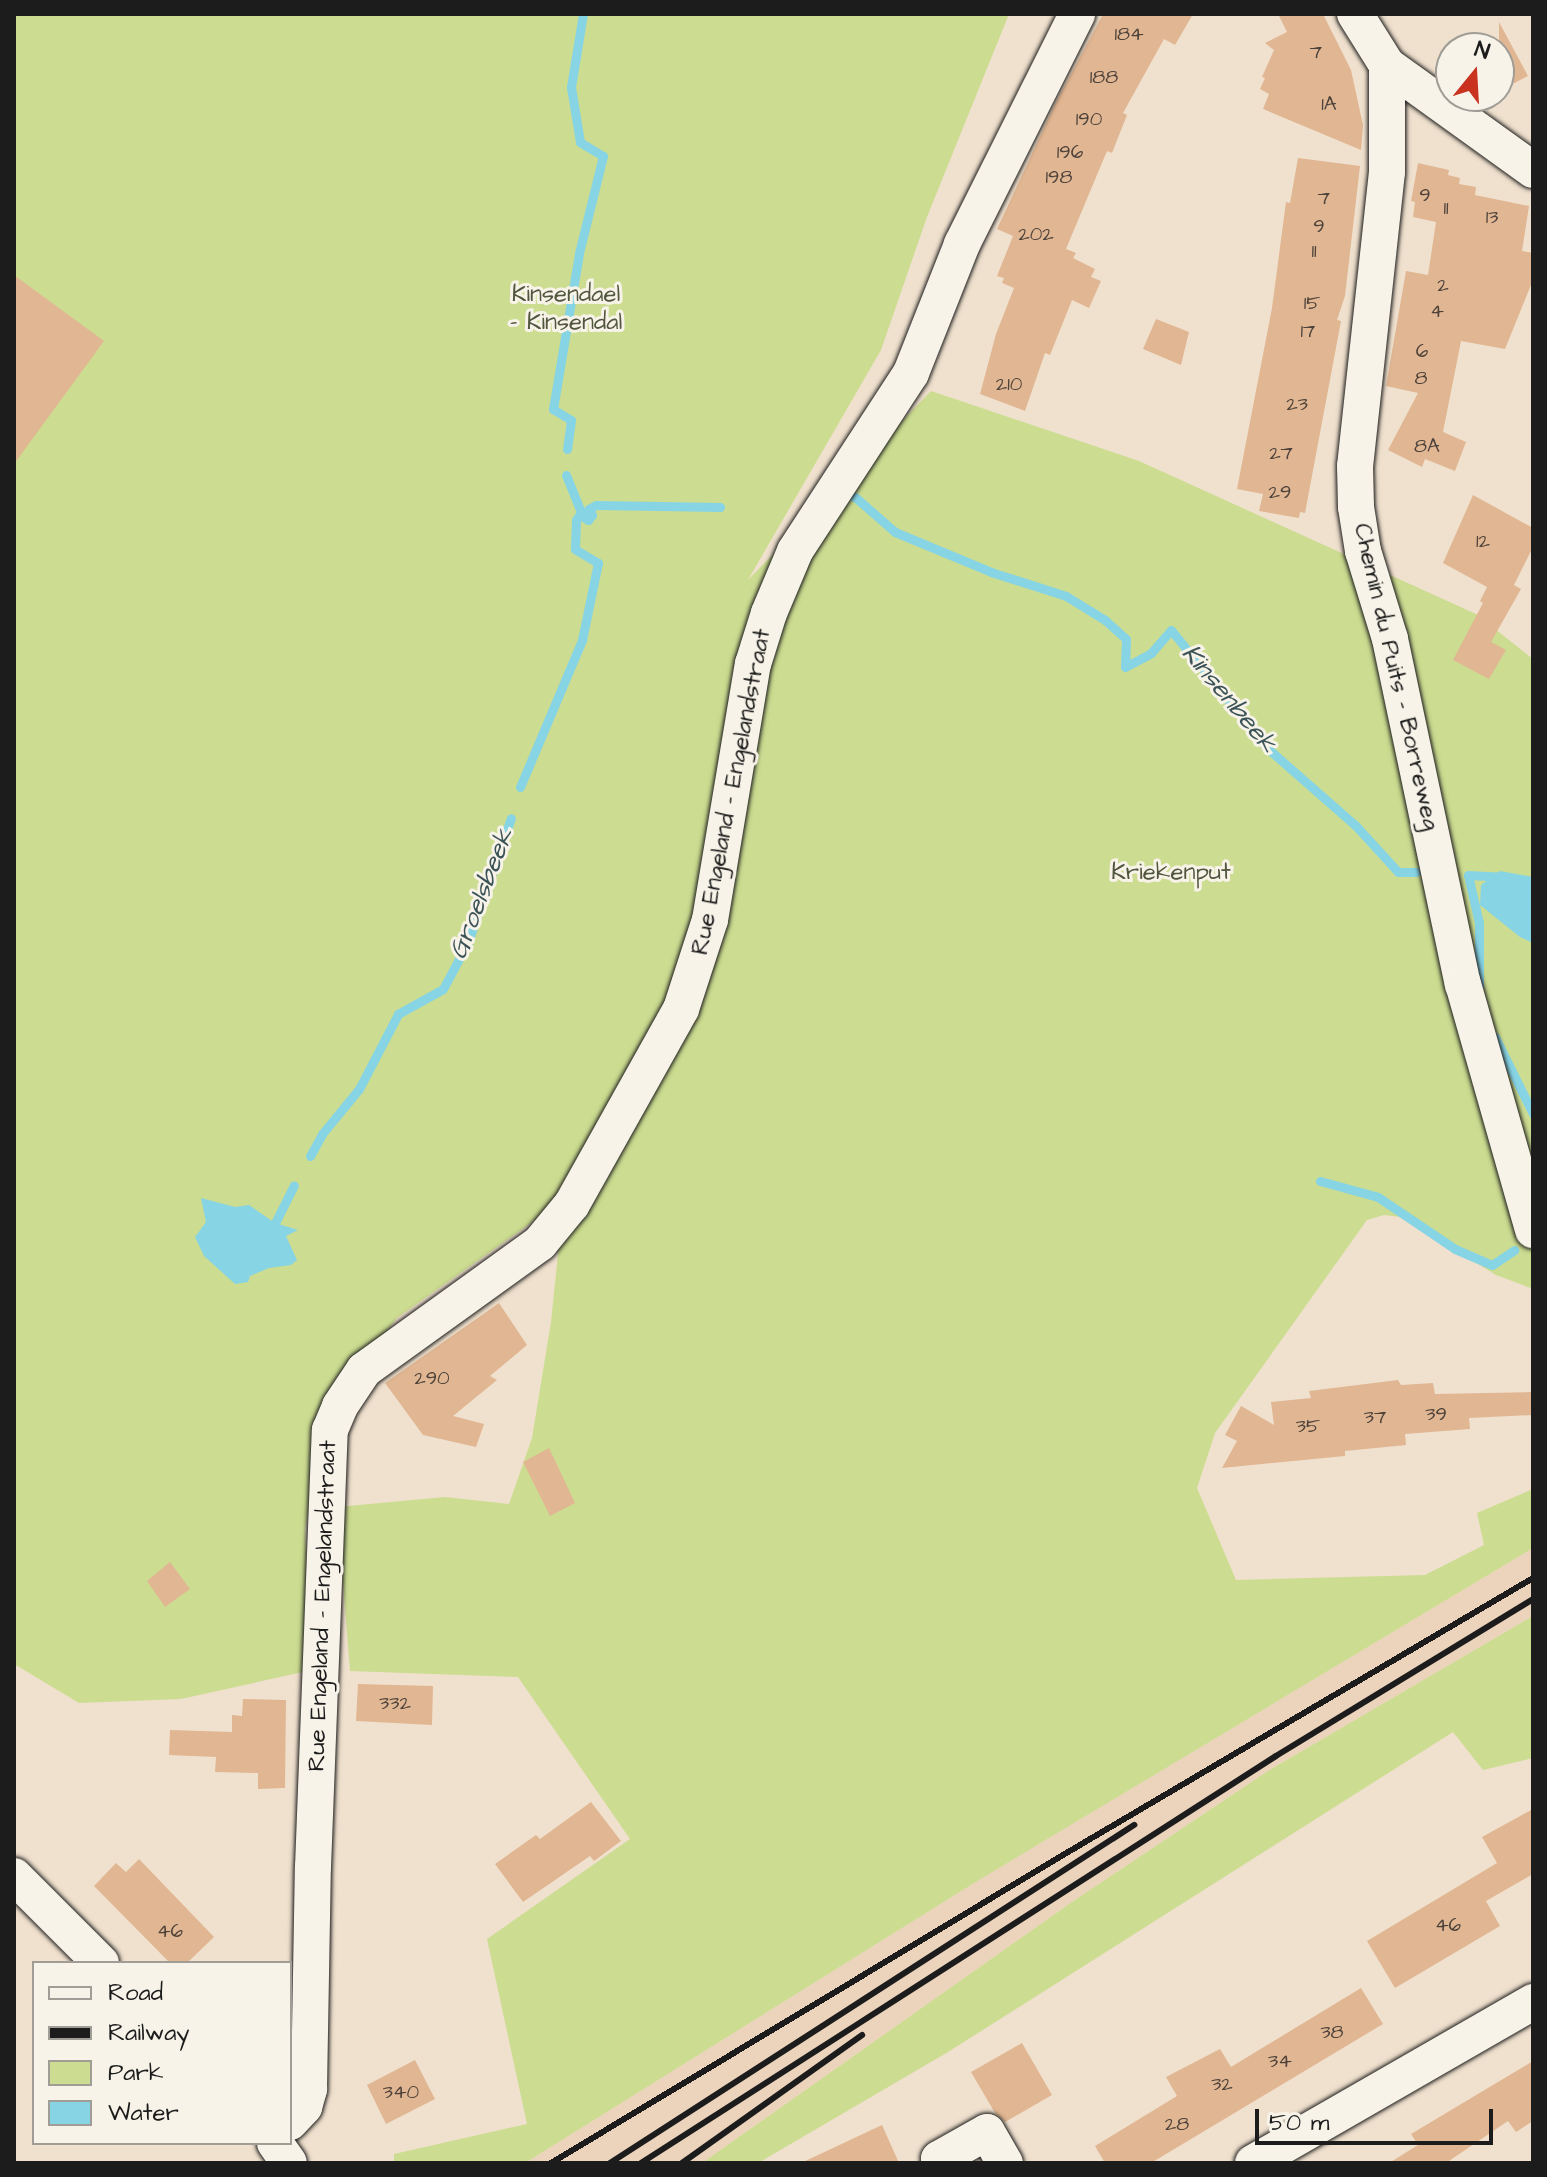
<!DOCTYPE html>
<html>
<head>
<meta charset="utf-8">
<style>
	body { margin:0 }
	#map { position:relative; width:1547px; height:2177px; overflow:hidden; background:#f0e1ce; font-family:"Architects Daughter",sans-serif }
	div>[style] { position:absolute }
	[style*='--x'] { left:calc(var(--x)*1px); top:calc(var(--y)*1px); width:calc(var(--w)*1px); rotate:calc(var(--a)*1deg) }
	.built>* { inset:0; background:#ecd4bc }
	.green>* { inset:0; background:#ccdc90 }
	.water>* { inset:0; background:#87d4e5 }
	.stream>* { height:9px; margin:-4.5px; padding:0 4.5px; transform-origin:4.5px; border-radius:4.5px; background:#87d4e5 }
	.building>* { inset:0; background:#e1b692 }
	.roads { filter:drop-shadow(0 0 2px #1c1c1c) drop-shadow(0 0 2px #1c1c1c) }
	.street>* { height:36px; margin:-18px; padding:0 18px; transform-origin:18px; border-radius:18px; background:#f7f3e8 }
	.rail>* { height:6px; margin:-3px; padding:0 3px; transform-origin:3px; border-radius:3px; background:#1c1c1c }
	span { translate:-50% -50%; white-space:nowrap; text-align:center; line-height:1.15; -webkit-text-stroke:6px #f7f3e8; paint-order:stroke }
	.number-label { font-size:20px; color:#4d423a }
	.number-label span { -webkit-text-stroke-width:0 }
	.park-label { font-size:24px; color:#51563f }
	.street-label { font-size:24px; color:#1c1c1c }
	.water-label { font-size:26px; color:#3c5358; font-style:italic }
	.frame { position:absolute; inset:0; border:16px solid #1c1c1c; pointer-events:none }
	.legend { position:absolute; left:32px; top:1961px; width:260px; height:184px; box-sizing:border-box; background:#f7f3e8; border:2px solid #9f9d96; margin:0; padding:10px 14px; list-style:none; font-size:24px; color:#1c1c1c }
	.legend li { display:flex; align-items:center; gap:16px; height:40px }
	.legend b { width:40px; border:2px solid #9f9d96 }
	.north { position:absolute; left:1435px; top:32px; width:80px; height:80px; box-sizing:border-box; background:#f7f3e8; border:2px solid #9f9d96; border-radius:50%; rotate:18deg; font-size:22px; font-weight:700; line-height:32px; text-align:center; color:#1c1c1c }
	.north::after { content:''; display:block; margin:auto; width:28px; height:36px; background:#c8321e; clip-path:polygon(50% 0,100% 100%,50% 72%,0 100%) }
	.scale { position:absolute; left:1255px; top:2109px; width:238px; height:36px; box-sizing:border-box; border:4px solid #1c1c1c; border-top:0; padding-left:10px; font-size:24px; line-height:28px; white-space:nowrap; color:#1c1c1c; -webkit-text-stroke:6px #f7f3e8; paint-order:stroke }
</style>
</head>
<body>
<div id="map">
	<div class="built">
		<i style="clip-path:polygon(1533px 1548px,1533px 1616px,1268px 1771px,1072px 1902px,702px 2163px,525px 2163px,979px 1880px)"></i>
	</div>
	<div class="green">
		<i style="clip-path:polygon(14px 14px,1009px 14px,927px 217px,881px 350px,748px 580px,931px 391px,1139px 461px,1476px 614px,1533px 659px,1533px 1289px,1496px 1275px,1401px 1217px,1384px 1215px,1367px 1220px,1215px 1433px,1197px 1488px,1236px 1580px,1425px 1575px,1484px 1545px,1477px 1513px,1533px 1489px,1533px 1548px,979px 1880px,525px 2163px,394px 2163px,394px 2154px,527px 2124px,487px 1939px,630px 1839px,518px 1677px,350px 1671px,337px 1507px,445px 1497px,509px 1504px,532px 1438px,551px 1322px,558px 1254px,545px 1213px,397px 1318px,330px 1405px,305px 1529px,312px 1670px,181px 1699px,79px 1703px,14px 1664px)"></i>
		<i style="clip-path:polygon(1533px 1616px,1533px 1758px,1483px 1770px,1453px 1732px,948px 2052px,758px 2163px,702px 2163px,1072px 1902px,1268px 1771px)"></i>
	</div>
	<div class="water">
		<i style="clip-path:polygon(1500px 871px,1533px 877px,1533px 943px,1520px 937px,1480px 905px,1481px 885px)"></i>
		<i style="clip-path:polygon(201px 1198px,235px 1207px,249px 1205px,275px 1223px,298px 1230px,286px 1236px,297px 1260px,291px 1265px,269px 1268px,250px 1276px,248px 1282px,235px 1284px,204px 1256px,195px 1237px,206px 1222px)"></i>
	</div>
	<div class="stream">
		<i style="--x:567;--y:449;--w:29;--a:-82"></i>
		<i style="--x:571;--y:420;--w:21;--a:-149"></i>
		<i style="--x:553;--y:409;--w:158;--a:-80.5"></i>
		<i style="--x:579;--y:253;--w:100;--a:-76.1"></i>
		<i style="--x:603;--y:156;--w:27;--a:-149"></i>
		<i style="--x:580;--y:142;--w:56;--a:-99.3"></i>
		<i style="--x:571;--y:87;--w:74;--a:-80.7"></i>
		<i style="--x:566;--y:475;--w:45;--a:68"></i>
		<i style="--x:583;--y:517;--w:6;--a:31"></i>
		<i style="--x:588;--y:520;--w:6;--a:-51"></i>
		<i style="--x:592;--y:515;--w:7;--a:-117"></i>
		<i style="--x:589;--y:509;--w:8;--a:-30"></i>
		<i style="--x:596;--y:505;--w:124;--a:0.9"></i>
		<i style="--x:845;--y:492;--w:11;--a:27"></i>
		<i style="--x:855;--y:497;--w:53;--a:41.2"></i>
		<i style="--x:895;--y:532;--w:104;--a:22.6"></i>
		<i style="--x:991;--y:572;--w:79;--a:17.7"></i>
		<i style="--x:1066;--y:596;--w:46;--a:31.6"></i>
		<i style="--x:1105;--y:620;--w:28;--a:42"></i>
		<i style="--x:1126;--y:639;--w:28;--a:92"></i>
		<i style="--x:1125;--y:667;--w:30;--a:-28"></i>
		<i style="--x:1151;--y:653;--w:30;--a:-49"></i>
		<i style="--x:1171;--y:630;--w:151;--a:50.9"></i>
		<i style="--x:1266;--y:747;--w:120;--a:41.3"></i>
		<i style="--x:1356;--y:826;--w:62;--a:47.6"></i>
		<i style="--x:1398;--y:872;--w:18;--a:0"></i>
		<i style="--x:520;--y:787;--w:160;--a:-67.1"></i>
		<i style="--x:582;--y:640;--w:79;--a:-78.3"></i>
		<i style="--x:598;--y:563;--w:27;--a:-149"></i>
		<i style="--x:575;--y:549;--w:29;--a:-88"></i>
		<i style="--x:576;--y:520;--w:9;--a:-58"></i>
		<i style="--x:1479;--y:986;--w:63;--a:-90"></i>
		<i style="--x:1479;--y:923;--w:49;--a:-102.9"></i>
		<i style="--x:1468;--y:875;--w:34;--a:3"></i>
		<i style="--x:1495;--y:1037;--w:86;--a:63.7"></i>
		<i style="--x:310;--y:1156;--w:25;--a:-61"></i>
		<i style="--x:322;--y:1134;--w:58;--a:-50.6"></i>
		<i style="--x:359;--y:1089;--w:85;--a:-62.5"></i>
		<i style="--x:398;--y:1014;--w:51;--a:-29.1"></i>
		<i style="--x:443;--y:989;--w:53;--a:-62"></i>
		<i style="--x:468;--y:942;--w:131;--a:-70.9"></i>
		<i style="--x:1320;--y:1181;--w:60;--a:15.4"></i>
		<i style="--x:1378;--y:1197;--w:93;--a:34"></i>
		<i style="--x:1455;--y:1249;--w:40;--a:23.4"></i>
		<i style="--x:1492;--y:1265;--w:27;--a:-34"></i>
		<i style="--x:275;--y:1223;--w:42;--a:-63.4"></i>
	</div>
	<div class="building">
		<i style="clip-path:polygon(1103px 14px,1193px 14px,1175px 45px,1164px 39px,1123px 113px,1127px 115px,1112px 153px,1107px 151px,1066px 249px,1076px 253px,1073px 258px,1095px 269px,1091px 277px,1101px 281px,1089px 308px,1072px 300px,1050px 355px,1045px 353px,1025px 411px,980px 394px,996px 334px,1014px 288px,1002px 283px,1004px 278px,997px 276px,1013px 236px,997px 229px,1055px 104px)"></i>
		<i style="clip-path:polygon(1278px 14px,1323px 14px,1351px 70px,1363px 125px,1361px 150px,1263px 109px,1269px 94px,1260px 89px,1265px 78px,1262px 77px,1274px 50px,1265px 43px,1287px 32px)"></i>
		<i style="clip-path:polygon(1499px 22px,1528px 76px,1499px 91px)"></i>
		<i style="clip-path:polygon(1298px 158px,1360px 166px,1345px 296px,1337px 320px,1341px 321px,1305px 513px,1300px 512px,1299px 518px,1259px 511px,1263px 494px,1237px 489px,1272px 308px,1286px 202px,1290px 203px)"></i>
		<i style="clip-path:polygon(1418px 163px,1449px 170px,1448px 175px,1460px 178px,1459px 184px,1476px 187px,1475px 195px,1529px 206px,1522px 251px,1533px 253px,1533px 280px,1505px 349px,1461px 341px,1443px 432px,1466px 442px,1455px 471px,1425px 459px,1422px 467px,1388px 450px,1418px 393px,1386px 386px,1406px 271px,1428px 275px,1436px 222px,1413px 217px,1415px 202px,1411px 201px)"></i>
		<i style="clip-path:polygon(14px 275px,104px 341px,14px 464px)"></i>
		<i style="clip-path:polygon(1156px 319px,1189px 332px,1181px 365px,1143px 349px)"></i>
		<i style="clip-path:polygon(1473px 495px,1533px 528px,1533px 547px,1514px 585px,1521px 589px,1491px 642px,1506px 650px,1489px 679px,1453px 660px,1483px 603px,1480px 601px,1487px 587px,1443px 563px)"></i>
		<i style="clip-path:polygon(499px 1303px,527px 1345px,490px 1376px,497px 1380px,453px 1416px,484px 1424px,476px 1447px,423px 1435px,385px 1383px)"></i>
		<i style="clip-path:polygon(1398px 1380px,1401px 1385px,1433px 1383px,1435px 1394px,1533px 1392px,1533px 1415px,1469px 1418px,1470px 1429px,1405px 1434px,1406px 1445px,1345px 1451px,1345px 1456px,1222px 1468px,1237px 1441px,1225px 1435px,1241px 1406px,1274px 1425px,1271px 1402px,1311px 1398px,1309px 1391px)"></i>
		<i style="clip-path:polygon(549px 1448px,575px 1503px,550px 1516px,523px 1462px)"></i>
		<i style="clip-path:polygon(170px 1562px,190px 1589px,165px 1607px,147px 1581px)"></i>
		<i style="clip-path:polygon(358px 1684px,433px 1686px,432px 1725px,356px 1721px)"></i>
		<i style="clip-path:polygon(243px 1699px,286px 1700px,285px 1788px,258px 1789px,258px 1773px,215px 1772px,216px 1757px,169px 1755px,170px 1730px,232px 1732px,232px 1715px,242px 1716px)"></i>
		<i style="clip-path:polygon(591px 1802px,621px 1841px,594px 1861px,590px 1856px,523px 1902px,495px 1864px,536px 1835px,540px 1839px)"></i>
		<i style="clip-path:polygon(1533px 1809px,1533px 1874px,1486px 1901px,1500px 1926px,1395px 1988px,1367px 1941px,1497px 1863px,1482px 1837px)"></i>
		<i style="clip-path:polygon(139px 1859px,214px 1937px,187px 1963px,170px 1963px,94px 1886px,116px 1863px,126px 1872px)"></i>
		<i style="clip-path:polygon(1361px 1988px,1383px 2024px,1151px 2163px,1105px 2163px,1095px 2146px,1177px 2096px,1166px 2077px,1220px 2049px,1231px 2067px)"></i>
		<i style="clip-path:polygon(1022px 2043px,1052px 2095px,1005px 2122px,995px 2113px,971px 2072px)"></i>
		<i style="clip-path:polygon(415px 2060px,435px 2099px,386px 2124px,367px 2085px)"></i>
		<i style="clip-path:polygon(1533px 2061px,1533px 2121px,1516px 2132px,1508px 2121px,1446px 2163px,1389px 2163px,1418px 2145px,1411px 2134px)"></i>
		<i style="clip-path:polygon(882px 2125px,899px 2163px,801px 2163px)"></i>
	</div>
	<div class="roads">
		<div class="street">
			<i style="--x:1355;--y:14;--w:60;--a:57.9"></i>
			<i style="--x:1387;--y:65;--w:180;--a:35.7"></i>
			<i style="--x:1387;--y:65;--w:107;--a:90"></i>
			<i style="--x:1387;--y:172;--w:296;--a:96.2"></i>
			<i style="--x:1355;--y:466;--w:41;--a:88.6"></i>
			<i style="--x:1356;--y:507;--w:45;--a:81"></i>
			<i style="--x:1363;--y:551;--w:92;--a:72.9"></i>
			<i style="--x:1390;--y:639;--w:353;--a:78.1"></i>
			<i style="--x:1463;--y:984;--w:256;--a:74.1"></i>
			<i style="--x:14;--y:1876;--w:123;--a:45"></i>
			<i style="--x:290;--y:2122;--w:21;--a:-47"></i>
			<i style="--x:304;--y:2107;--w:19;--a:-74"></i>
			<i style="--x:309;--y:2089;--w:222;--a:-89"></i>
			<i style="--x:313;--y:1867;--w:437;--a:-87.8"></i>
			<i style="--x:330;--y:1430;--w:26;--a:-67"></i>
			<i style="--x:340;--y:1406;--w:43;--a:-56.3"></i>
			<i style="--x:364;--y:1370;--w:217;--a:-35.8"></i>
			<i style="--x:540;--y:1243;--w:50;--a:-50.6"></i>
			<i style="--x:572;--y:1204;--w:223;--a:-60.8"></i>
			<i style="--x:681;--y:1009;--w:94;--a:-72"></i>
			<i style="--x:710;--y:920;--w:260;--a:-80.5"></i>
			<i style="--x:753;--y:664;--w:53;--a:-72.6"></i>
			<i style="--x:769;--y:613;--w:67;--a:-67.2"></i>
			<i style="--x:795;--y:551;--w:212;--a:-56.9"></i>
			<i style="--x:911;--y:373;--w:139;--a:-68.4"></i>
			<i style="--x:962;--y:244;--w:257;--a:-63.4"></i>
			<i style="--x:275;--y:2143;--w:24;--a:55"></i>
			<i style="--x:942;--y:2163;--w:5;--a:-127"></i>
			<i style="--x:939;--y:2159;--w:55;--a:-29.4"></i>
			<i style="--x:987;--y:2132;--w:36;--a:60"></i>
			<i style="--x:1253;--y:2163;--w:323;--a:-29.9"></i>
		</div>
	</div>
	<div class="rail">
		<i style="--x:551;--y:2163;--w:598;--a:-31.03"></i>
		<i style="--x:1063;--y:1855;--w:546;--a:-30.51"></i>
		<i style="--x:610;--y:2163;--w:624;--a:-32.82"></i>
		<i style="--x:641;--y:2163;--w:754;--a:-32.66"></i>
		<i style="--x:1276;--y:1756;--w:301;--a:-31.4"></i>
		<i style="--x:682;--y:2163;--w:221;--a:-35.4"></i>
	</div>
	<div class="number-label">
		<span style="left:1129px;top:34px">184</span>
		<span style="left:1316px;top:52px">7</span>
		<span style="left:1104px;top:77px">188</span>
		<span style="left:1329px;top:104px">1A</span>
		<span style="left:1089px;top:119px">190</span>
		<span style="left:1070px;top:152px">196</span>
		<span style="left:1059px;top:177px">198</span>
		<span style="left:1425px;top:195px">9</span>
		<span style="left:1324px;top:198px">7</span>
		<span style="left:1446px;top:208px">11</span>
		<span style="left:1492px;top:217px">13</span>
		<span style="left:1319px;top:226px">9</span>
		<span style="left:1036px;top:234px">202</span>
		<span style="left:1314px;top:251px">11</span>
		<span style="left:1443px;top:285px">2</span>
		<span style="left:1312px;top:303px">15</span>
		<span style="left:1437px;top:311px">4</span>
		<span style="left:1308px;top:331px">17</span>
		<span style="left:1422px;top:351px">6</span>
		<span style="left:1421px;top:378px">8</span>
		<span style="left:1009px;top:384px">210</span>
		<span style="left:1297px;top:404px">23</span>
		<span style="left:1427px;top:446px">8A</span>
		<span style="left:1281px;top:453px">27</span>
		<span style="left:1280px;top:492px">29</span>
		<span style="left:1483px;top:541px">12</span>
		<span style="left:432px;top:1378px">290</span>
		<span style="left:1436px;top:1414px">39</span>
		<span style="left:1375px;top:1417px">37</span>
		<span style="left:1308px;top:1426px">35</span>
		<span style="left:395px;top:1703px">332</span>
		<span style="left:1448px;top:1925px">46</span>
		<span style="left:170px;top:1931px">46</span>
		<span style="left:1332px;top:2032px">38</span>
		<span style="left:1280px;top:2061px">34</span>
		<span style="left:1222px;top:2084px">32</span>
		<span style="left:401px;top:2092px">340</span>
		<span style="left:1177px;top:2124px">28</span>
	</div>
	<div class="park-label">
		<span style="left:566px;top:309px">Kinsendael<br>- Kinsendal</span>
		<span style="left:1171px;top:873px">Kriekenput</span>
	</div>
	<div class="street-label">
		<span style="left:1396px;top:677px;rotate:77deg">Chemin du Puits - Borreweg</span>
		<span style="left:732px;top:792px;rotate:-79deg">Rue Engeland - Engelandstraat</span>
		<span style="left:323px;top:1606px;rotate:-88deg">Rue Engeland - Engelandstraat</span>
	</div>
	<div class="water-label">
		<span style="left:1229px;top:699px;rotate:50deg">Kinsenbeek</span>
		<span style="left:482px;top:894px;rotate:-69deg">Groelsbeek</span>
	</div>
	<div class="frame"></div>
	<ul class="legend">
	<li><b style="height:10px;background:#f7f3e8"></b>Road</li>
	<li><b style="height:10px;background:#1c1c1c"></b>Railway</li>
	<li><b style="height:22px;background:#ccdc90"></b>Park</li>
	<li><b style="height:22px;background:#87d4e5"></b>Water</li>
	</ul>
	<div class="north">N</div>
	<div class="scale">50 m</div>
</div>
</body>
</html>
